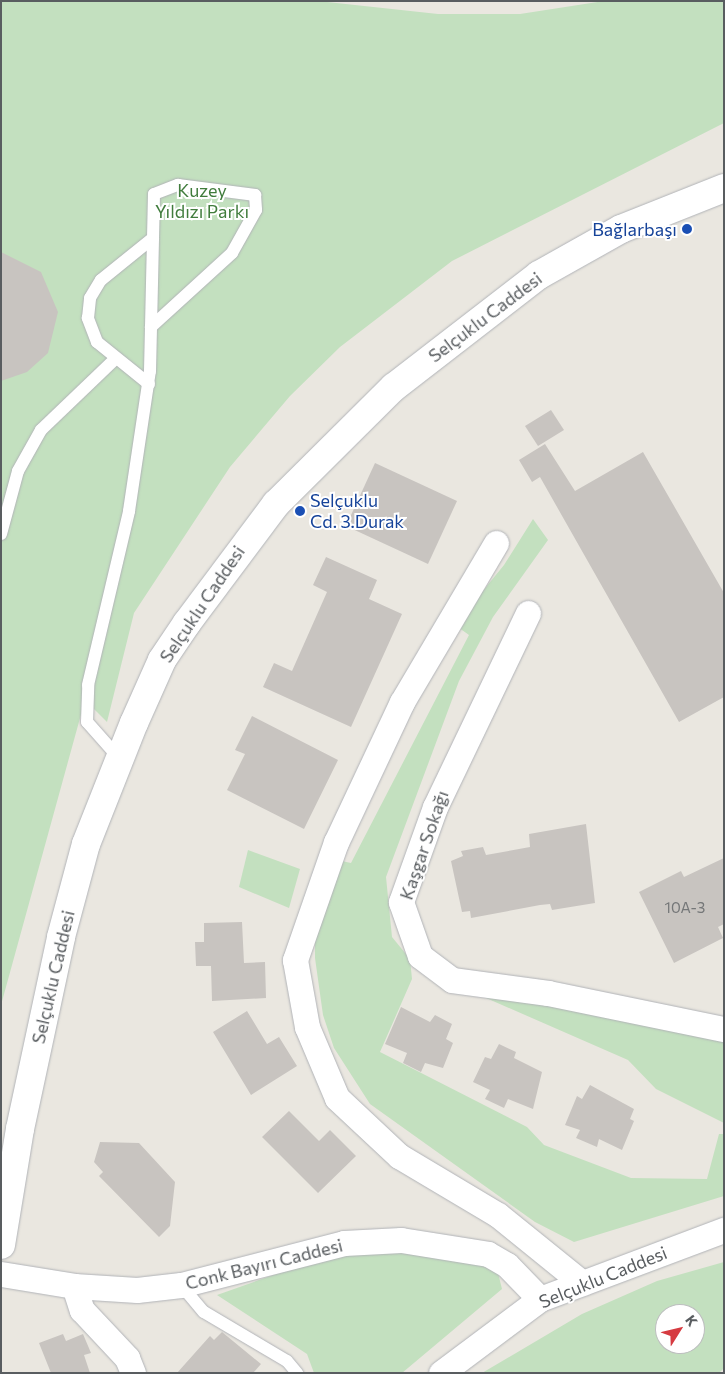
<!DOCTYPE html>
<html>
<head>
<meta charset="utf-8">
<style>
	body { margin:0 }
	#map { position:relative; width:725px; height:1374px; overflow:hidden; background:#eae7e0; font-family:Commissioner,sans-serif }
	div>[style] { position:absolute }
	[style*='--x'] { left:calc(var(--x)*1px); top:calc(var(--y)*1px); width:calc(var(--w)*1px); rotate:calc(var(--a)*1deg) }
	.green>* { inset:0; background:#c3e0bf }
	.building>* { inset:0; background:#c8c4c0 }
	.roads { filter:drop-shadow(0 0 1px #b1b3b7) drop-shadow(0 0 1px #b1b3b7) }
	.lane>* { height:12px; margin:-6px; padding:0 6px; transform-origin:6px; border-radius:6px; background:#fff }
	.street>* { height:25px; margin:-12.5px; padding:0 12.5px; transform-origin:12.5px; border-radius:12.5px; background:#fff }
	.secondary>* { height:28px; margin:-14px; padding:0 14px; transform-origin:14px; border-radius:14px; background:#fff }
	.dots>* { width:14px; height:14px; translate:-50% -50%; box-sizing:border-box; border:2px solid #fff; border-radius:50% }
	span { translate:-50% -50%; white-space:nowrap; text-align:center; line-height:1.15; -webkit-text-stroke:4px #fff; paint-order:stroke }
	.number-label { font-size:15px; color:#757778 }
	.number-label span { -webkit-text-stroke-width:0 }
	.park-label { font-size:18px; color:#407c3c }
	.transit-label { font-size:18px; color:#164399 }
	.right { translate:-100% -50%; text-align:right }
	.left { translate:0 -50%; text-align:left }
	.street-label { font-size:18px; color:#595d60 }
	.frame { position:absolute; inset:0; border:2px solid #595d60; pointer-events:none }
	.north { position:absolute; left:655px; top:1304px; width:50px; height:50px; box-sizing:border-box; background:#fff; border:1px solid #bdbebf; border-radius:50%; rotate:54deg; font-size:14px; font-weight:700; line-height:20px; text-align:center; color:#595d60 }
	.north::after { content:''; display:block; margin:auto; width:18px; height:22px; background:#d63b41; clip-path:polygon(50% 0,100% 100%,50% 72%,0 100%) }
</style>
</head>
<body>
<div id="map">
	<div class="green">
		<i style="clip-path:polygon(1px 1px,318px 1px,438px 14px,520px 14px,604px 1px,724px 1px,724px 123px,452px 261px,340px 347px,290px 396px,230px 467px,134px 613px,107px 722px,85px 700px,1px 1005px)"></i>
		<i style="clip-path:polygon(533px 519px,548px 540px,493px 617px,459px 681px,386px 877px,392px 937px,410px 959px,412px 979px,380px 1052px,527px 1127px,544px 1145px,631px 1178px,707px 1179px,719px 1134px,724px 1134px,724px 1196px,574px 1242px,535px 1222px,370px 1104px,334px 1048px,323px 1015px,315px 958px,315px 930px,337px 860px,351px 863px,469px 635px,455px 625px,504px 565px)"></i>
		<i style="clip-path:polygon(248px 850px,300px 869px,289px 908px,239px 887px)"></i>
		<i style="clip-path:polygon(461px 987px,724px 1037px,724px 1123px,656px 1089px,628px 1060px)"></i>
		<i style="clip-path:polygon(393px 1243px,460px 1252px,498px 1273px,502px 1289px,402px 1373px,314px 1373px,307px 1354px,217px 1295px,307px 1263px)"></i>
		<i style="clip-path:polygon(evenodd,724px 1262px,724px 1368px,719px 1373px,482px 1373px,582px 1314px,657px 1281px,724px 1262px,665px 1314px,695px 1314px,695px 1344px,665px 1344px,665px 1314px)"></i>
	</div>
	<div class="building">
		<i style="clip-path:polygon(1px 252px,41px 272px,58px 312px,48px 353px,27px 372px,1px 381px)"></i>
		<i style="clip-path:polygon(551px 410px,564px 430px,538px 446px,525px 426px)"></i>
		<i style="clip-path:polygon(545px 444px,575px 491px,643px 452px,724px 593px,724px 697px,679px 722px,540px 477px,532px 482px,519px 460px)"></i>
		<i style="clip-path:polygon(375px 463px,457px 501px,428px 564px,346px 526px)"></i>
		<i style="clip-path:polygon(326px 557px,377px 580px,369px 599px,402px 614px,351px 727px,263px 687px,274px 663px,292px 671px,327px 592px,313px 585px)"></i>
		<i style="clip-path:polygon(252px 716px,338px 760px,304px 829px,227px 790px,245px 754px,235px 750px)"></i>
		<i style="clip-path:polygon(586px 824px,595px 903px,552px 910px,550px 904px,540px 905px,471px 918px,470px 911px,462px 912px,451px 861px,463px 856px,461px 851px,483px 847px,486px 855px,530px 847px,529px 834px)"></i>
		<i style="clip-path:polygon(724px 858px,724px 924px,718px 927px,723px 938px,674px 963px,639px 892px,681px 871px,684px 877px)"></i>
		<i style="clip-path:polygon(242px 922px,244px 963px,265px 962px,266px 998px,212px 1001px,211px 966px,196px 966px,195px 942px,204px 942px,204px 923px)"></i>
		<i style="clip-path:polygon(401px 1007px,430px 1022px,435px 1015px,452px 1024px,446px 1039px,453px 1043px,443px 1068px,425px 1063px,421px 1072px,403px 1063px,407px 1053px,385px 1044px)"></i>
		<i style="clip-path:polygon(247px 1011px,267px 1044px,279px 1037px,297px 1066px,251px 1095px,213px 1032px)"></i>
		<i style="clip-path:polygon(499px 1044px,516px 1052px,514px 1058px,542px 1072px,533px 1109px,508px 1099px,504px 1108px,485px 1099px,490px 1090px,473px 1082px,485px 1057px,491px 1059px)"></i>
		<i style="clip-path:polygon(590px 1085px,634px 1109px,630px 1119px,634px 1121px,622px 1150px,599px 1139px,597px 1147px,576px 1138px,580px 1130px,565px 1125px,577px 1096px,582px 1099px)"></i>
		<i style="clip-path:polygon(289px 1111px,319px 1141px,330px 1130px,356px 1156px,318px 1193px,262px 1137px)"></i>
		<i style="clip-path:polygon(100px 1142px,139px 1143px,175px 1182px,170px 1226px,159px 1237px,99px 1176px,103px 1172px,94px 1162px)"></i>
		<i style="clip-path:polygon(222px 1332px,261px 1364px,253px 1373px,177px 1373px,210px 1336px,214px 1340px)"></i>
		<i style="clip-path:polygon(63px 1334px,66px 1341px,83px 1334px,91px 1353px,84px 1355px,90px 1373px,51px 1373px,39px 1343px)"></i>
	</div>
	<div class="roads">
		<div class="lane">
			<i style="--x:149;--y:384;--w:67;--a:-141.1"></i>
			<i style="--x:97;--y:342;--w:26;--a:-111"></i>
			<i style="--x:88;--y:318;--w:20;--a:-84"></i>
			<i style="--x:90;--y:298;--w:21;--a:-59"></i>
			<i style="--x:101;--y:280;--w:67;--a:-38.9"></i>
			<i style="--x:1;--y:534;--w:65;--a:-74.9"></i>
			<i style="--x:18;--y:471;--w:47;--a:-60.7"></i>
			<i style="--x:41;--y:430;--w:103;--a:-43.8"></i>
			<i style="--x:119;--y:758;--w:48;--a:-131.6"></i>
			<i style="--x:87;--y:722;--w:37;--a:-88"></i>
			<i style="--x:88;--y:685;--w:179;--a:-76.7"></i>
			<i style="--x:129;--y:511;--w:142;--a:-81.5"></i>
			<i style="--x:150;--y:371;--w:44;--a:-88.7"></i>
			<i style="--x:151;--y:327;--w:89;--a:-88.7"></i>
			<i style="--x:153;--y:238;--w:44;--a:-88.7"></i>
			<i style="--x:154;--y:194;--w:26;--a:-21"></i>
			<i style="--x:178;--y:185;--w:78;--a:7.4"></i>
			<i style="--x:255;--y:195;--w:15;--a:86"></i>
			<i style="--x:256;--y:210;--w:49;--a:119.2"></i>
			<i style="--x:232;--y:253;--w:110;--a:137.6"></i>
			<i style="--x:181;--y:1285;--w:35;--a:50"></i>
			<i style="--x:204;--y:1312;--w:96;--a:30.6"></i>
			<i style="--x:287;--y:1361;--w:16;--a:50"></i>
		</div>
		<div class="street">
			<i style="--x:496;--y:543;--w:185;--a:120.6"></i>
			<i style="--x:402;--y:702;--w:155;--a:115.2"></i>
			<i style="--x:336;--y:842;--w:125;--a:109.2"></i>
			<i style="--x:295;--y:960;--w:68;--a:79.8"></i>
			<i style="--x:307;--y:1027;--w:77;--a:67.1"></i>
			<i style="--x:337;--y:1098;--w:85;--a:43.1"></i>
			<i style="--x:399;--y:1156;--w:115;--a:30.8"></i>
			<i style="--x:498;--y:1215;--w:108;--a:39"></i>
			<i style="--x:528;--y:613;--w:215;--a:115.6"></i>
			<i style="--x:435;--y:807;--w:101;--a:109.7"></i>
			<i style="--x:401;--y:902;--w:57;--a:70.6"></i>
			<i style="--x:420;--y:956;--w:40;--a:37"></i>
			<i style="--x:452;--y:980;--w:97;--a:7.7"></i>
			<i style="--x:548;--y:993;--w:180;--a:11.6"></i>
			<i style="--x:1;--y:1274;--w:74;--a:9.3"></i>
			<i style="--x:74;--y:1286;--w:63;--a:3.6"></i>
			<i style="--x:137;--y:1290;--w:44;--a:-6.5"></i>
			<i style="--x:181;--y:1285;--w:168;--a:-14.4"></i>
			<i style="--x:344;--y:1243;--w:57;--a:-3"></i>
			<i style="--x:401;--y:1240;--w:88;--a:9.1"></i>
			<i style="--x:488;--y:1254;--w:22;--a:30"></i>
			<i style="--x:507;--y:1265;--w:47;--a:45.9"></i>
			<i style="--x:74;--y:1286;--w:25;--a:72"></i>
			<i style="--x:82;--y:1310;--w:66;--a:46.8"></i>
			<i style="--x:127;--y:1358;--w:16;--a:68"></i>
			<i style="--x:441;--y:1373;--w:124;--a:-36.8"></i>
			<i style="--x:540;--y:1299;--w:197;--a:-20.6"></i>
		</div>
		<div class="secondary">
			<i style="--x:1;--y:1245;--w:118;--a:-80.7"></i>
			<i style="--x:20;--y:1129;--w:196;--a:-77.9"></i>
			<i style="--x:61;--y:937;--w:96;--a:-75"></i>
			<i style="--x:86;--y:844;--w:130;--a:-68.4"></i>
			<i style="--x:134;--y:723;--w:69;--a:-66"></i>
			<i style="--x:162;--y:660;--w:45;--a:-56"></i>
			<i style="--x:187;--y:623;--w:149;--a:-53.2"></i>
			<i style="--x:276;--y:504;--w:166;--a:-44.8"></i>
			<i style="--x:394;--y:387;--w:183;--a:-37.7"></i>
			<i style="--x:539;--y:275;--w:94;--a:-29.3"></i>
			<i style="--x:621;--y:229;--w:111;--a:-21.7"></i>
		</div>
	</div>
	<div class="dots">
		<i style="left:687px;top:229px;background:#1a4fb4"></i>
		<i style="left:300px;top:511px;background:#1a4fb4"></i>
	</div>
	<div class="number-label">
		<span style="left:685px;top:908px">10A-3</span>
	</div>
	<div class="park-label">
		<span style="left:202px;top:201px">Kuzey<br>Yıldızı Parkı</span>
	</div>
	<div class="transit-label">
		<span class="right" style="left:677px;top:229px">Bağlarbaşı</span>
		<span class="left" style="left:310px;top:511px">Selçuklu<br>Cd. 3.Durak</span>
	</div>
	<div class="street-label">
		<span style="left:485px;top:317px;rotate:-37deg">Selçuklu Caddesi</span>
		<span style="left:202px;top:604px;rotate:-56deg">Selçuklu Caddesi</span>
		<span style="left:424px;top:845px;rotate:-71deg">Kaşgar Sokağı</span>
		<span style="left:53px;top:977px;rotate:-77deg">Selçuklu Caddesi</span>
		<span style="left:264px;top:1264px;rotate:-14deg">Conk Bayırı Caddesi</span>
		<span style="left:603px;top:1277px;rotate:-22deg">Selçuklu Caddesi</span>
	</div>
	<div class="frame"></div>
	<div class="north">K</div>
</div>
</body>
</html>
